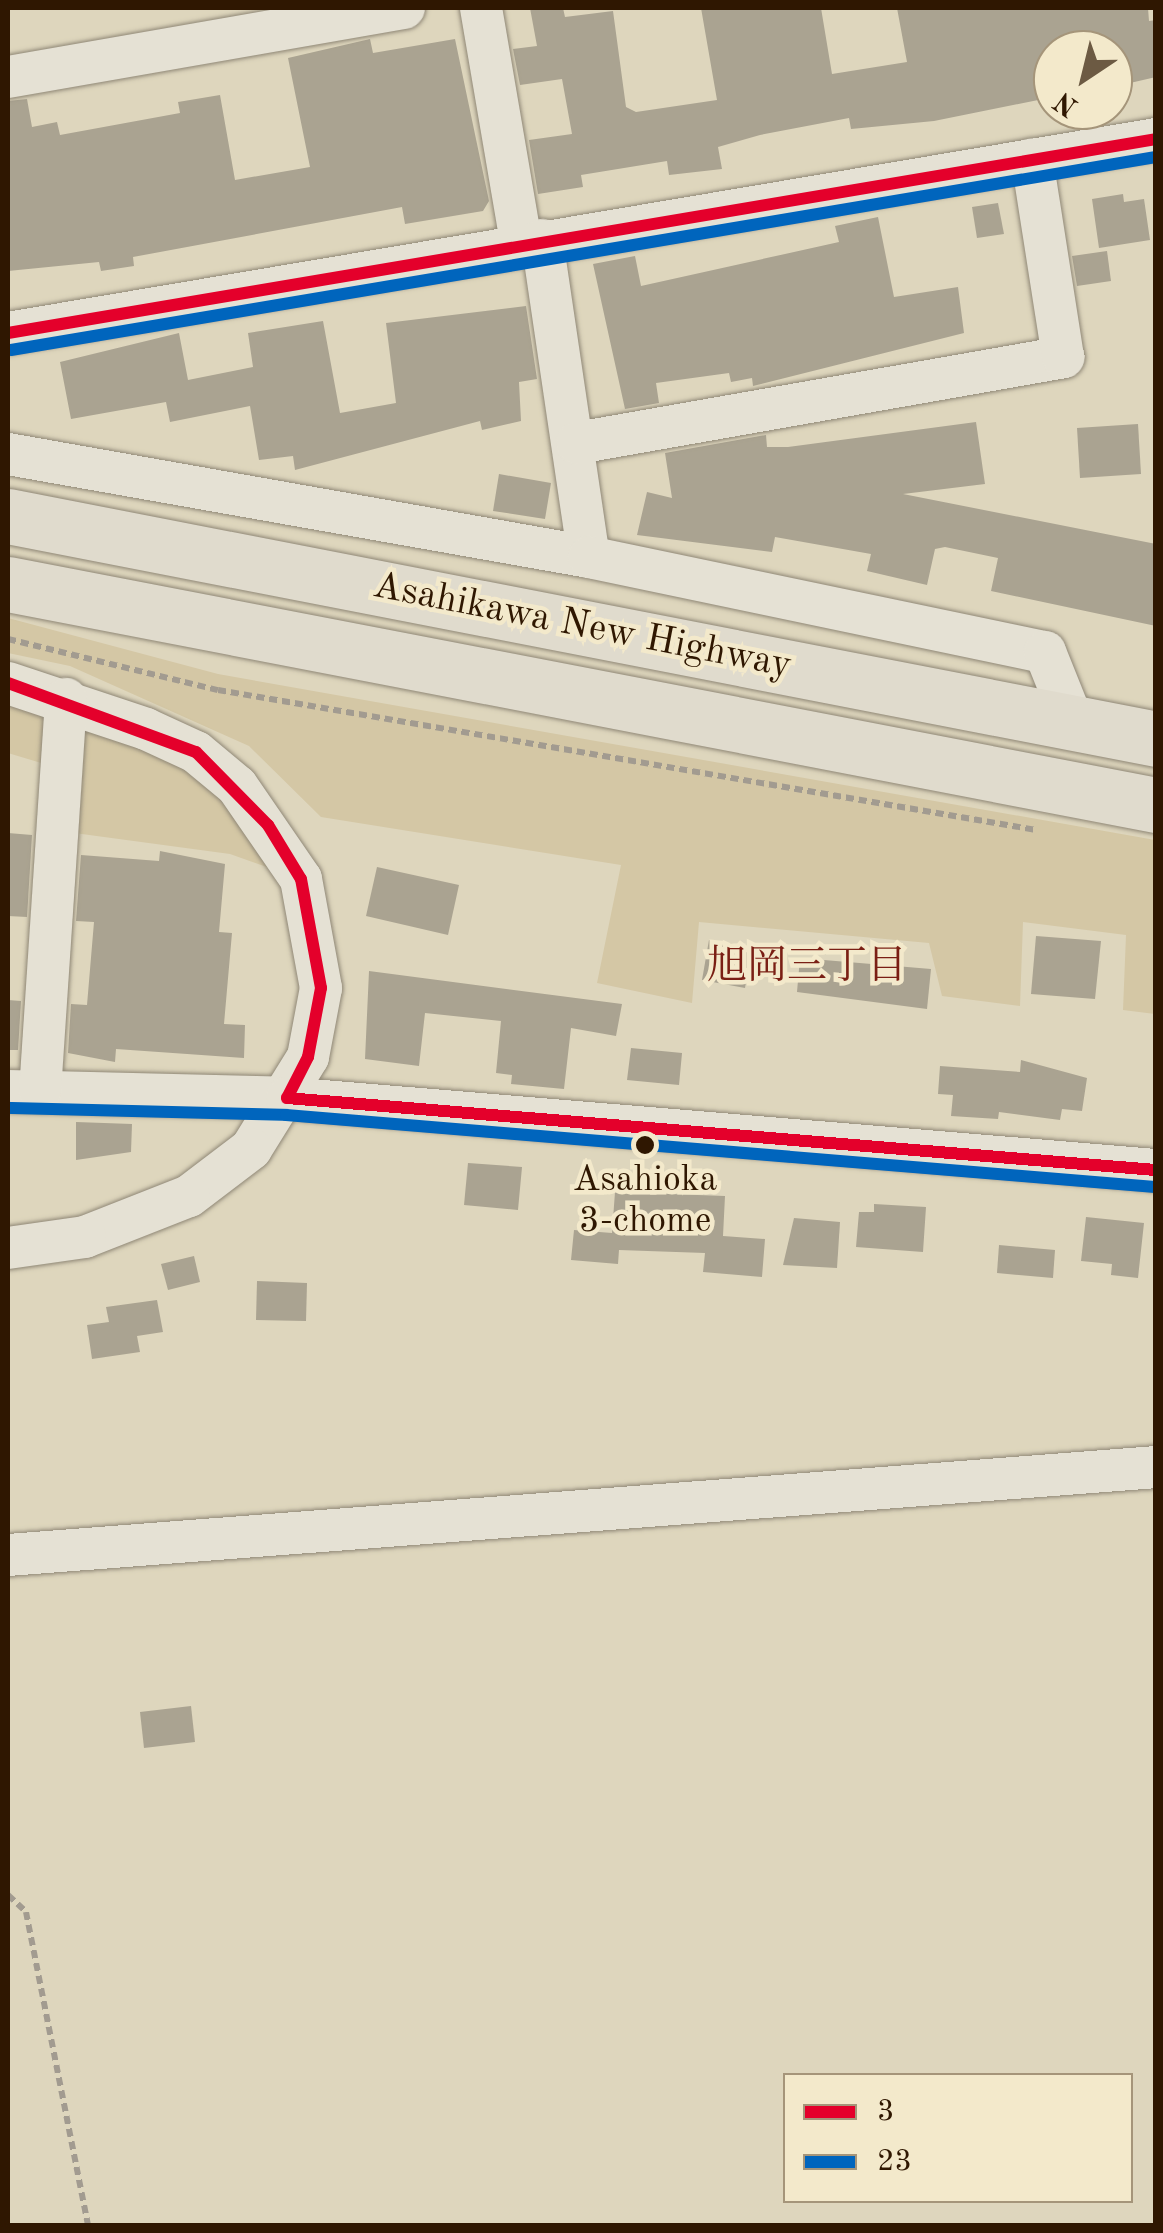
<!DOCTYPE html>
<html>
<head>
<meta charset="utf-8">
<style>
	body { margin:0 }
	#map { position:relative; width:1163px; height:2233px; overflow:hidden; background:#ded6bd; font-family:"Old Standard TT","Noto Serif JP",serif }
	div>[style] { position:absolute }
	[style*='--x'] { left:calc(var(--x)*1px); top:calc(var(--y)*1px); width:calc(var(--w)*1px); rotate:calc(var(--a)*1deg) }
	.green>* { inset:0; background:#d4c7a5 }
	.building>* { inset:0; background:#aaa391 }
	.path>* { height:6px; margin-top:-3px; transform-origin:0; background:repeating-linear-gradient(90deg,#a29b90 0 8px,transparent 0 13px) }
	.roads { filter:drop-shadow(0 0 2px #8f8776) drop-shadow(0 0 2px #8f8776) }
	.minor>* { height:42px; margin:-21px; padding:0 21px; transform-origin:21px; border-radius:21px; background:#e5e1d4 }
	.highway>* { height:55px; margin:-27.5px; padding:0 27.5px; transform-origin:27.5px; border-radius:27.5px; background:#e0dbcd }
	.bus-1>* { height:12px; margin:-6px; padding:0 6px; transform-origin:6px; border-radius:6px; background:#e4002b }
	.bus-2>* { height:12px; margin:-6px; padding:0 6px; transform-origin:6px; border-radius:6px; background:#0065bd }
	.dots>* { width:28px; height:28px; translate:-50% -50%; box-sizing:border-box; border:5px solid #f3e9cb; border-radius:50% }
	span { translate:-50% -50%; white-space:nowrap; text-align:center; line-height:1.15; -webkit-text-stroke:9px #f3e9cb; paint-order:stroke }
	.bus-label { font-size:36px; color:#2f1701 }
	.street-label { font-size:38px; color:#2f1701 }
	.neighbourhood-label { font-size:40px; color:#7a1f14 }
	.frame { position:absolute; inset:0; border:10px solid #2f1701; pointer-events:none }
	.legend { position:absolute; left:783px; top:2073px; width:350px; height:130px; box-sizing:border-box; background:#f3e9cb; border:2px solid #a5957a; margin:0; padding:12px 18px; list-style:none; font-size:30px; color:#2f1701 }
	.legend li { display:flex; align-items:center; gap:20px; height:50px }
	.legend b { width:50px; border:2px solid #a5957a }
	.north { position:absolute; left:1033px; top:30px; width:100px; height:100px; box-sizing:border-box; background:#f3e9cb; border:2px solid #a5957a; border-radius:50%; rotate:215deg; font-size:28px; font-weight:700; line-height:40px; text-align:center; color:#2f1701 }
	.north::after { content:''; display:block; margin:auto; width:35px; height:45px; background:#6c5a43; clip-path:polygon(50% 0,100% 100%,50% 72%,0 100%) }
</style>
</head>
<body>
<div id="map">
	<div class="green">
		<i style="clip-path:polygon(8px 618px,218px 674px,1155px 840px,1155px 1014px,1123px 1010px,1126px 935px,1023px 922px,1020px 1006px,942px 996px,929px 943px,699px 922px,692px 1003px,597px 983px,621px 865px,321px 817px,249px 746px,70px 666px,8px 653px)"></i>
		<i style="clip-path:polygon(8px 683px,196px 752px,301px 879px,230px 854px,67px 832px,71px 772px,8px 753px)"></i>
	</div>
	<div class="building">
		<i style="clip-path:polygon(530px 8px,563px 8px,565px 17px,613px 11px,626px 107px,636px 112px,717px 100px,701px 8px,821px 8px,832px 74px,907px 62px,897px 8px,1148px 8px,1149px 21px,1156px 20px,1156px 77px,1130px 83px,1127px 71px,1114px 73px,1113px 50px,1053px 50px,1053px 97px,934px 121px,851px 129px,849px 118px,760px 135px,718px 147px,722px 169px,669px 175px,667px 161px,581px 175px,583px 187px,538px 194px,529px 140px,572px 134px,562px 79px,520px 85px,513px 49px,537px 46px)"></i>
		<i style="clip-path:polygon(370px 39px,373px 53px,455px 39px,489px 201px,483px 211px,405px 224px,402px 207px,133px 257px,134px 266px,101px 271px,99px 262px,8px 271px,8px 101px,27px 99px,32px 127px,57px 122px,60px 135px,180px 113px,178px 102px,220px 95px,235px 180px,310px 167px,288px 58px)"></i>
		<i style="clip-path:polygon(1123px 194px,1124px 202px,1144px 199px,1150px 240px,1099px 248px,1092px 199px)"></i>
		<i style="clip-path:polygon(998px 203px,1004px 234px,977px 238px,972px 207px)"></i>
		<i style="clip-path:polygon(878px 217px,894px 297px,958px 287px,964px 333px,753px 386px,752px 378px,731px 382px,729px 373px,656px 383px,659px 403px,625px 409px,593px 264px,635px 256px,641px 286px,839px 242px,835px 226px)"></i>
		<i style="clip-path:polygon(1107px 251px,1111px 281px,1077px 286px,1072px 256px)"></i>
		<i style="clip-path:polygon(526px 306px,537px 379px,519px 382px,521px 421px,482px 430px,480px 421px,295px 470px,293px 456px,259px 460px,250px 406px,170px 422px,166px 402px,71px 419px,60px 362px,179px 333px,188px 380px,253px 367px,248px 333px,323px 321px,340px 413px,396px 403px,386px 323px)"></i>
		<i style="clip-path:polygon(976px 422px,985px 484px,903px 494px,1156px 544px,1156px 626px,991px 591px,998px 558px,945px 547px,935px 549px,927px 585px,867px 571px,871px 554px,775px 537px,772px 552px,637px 535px,647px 492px,672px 498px,665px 453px,766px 435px,767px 447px,788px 447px)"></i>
		<i style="clip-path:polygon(1138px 424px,1141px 474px,1080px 478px,1077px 428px)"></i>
		<i style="clip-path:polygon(499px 474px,551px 483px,545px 519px,493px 511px)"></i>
		<i style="clip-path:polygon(8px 833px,32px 835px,27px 917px,8px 916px)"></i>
		<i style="clip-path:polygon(160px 851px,225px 864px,219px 932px,232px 933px,224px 1024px,245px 1025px,244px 1058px,116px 1049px,115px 1062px,68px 1053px,71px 1004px,87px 1005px,94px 922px,76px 921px,81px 855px,159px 861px)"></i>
		<i style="clip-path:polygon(377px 867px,459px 885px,448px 935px,366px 916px)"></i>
		<i style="clip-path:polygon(1036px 936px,1101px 941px,1095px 999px,1031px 994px)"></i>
		<i style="clip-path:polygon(709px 940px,752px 947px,745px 988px,702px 980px)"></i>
		<i style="clip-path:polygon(800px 958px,931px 969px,927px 1009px,797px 992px)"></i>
		<i style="clip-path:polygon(369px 971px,622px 1004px,616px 1036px,571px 1028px,564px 1089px,511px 1084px,512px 1075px,496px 1073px,501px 1021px,425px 1013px,419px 1066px,365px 1059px)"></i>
		<i style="clip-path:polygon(8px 1000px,21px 1001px,18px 1050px,8px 1050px)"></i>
		<i style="clip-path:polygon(631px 1048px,682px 1053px,679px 1085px,627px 1080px)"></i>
		<i style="clip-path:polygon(1021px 1060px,1087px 1078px,1082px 1111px,1062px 1109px,1060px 1120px,999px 1112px,998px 1119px,951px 1116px,953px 1095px,938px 1094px,940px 1066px,1020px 1072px)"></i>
		<i style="clip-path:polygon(76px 1122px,132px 1124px,131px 1152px,76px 1160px)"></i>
		<i style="clip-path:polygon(468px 1163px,522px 1167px,518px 1210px,464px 1205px)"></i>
		<i style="clip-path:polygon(615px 1192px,725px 1196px,723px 1236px,765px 1239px,762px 1277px,703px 1272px,705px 1253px,619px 1250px,618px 1264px,571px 1260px,574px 1230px,612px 1233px)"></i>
		<i style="clip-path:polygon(874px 1204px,926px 1207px,923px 1252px,856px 1247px,859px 1212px,874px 1212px)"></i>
		<i style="clip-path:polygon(1086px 1217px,1144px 1223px,1138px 1278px,1111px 1275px,1112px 1264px,1081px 1261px)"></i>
		<i style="clip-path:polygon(794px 1218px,840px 1222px,837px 1268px,783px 1265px)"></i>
		<i style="clip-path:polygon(999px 1245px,1055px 1250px,1053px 1278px,997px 1273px)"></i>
		<i style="clip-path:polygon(194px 1256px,200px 1282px,168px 1290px,161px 1264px)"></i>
		<i style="clip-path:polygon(257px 1281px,307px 1283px,306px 1321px,256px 1320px)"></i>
		<i style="clip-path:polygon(157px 1300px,163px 1332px,137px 1336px,140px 1352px,92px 1359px,87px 1325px,109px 1322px,106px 1307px)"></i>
		<i style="clip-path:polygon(191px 1706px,195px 1742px,144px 1748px,140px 1712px)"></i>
	</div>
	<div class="path">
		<i style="--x:8;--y:639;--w:216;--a:13.7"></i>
		<i style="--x:218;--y:690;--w:830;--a:9.71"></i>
		<i style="--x:1156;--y:859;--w:48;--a:90"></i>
		<i style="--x:8;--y:1895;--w:25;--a:43"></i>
		<i style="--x:26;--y:1912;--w:320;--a:78.8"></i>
	</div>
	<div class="roads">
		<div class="minor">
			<i style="--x:481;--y:8;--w:237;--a:80.3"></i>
			<i style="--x:8;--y:77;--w:402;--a:-9.9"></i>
			<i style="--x:542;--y:240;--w:320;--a:81.6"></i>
			<i style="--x:8;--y:333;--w:1164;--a:-9.59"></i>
			<i style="--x:577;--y:443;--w:494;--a:-10"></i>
			<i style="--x:1063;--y:357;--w:200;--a:-98.9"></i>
			<i style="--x:8;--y:454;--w:590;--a:10.05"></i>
			<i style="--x:589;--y:557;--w:466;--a:11.8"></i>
			<i style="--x:1045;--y:652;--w:75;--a:68.2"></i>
			<i style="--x:8;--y:683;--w:145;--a:18.4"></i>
			<i style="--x:146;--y:729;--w:55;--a:24.7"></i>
			<i style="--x:196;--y:752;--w:53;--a:39.7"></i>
			<i style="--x:237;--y:786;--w:113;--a:55.5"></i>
			<i style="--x:301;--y:879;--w:111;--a:79.6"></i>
			<i style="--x:321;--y:988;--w:70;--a:100.7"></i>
			<i style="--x:308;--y:1057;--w:108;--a:121.8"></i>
			<i style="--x:251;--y:1149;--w:78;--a:142.8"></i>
			<i style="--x:189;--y:1196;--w:112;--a:158.5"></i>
			<i style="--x:85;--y:1237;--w:78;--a:171.9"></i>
			<i style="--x:8;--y:1091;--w:279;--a:1.4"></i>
			<i style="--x:287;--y:1098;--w:872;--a:4.74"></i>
			<i style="--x:40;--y:1092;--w:394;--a:-86.2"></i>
			<i style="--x:8;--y:1555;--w:1151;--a:-4.38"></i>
		</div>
		<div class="highway">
			<i style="--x:8;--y:516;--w:1169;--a:10.99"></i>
			<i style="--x:8;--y:584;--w:1169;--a:10.9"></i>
		</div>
	</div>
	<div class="bus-1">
		<i style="--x:8;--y:333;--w:1164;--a:-9.59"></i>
		<i style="--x:8;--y:683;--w:200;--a:20.2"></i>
		<i style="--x:196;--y:752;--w:103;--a:45.4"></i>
		<i style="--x:268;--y:825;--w:63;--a:58.6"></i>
		<i style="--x:301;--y:879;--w:111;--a:79.6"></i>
		<i style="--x:321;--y:988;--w:70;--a:100.7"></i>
		<i style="--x:308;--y:1057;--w:46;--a:117.1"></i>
		<i style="--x:287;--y:1098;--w:872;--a:4.74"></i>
	</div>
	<div class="bus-2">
		<i style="--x:11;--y:350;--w:1161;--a:-9.57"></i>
		<i style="--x:8;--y:1108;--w:278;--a:1.4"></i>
		<i style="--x:286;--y:1115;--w:872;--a:4.74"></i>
	</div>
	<div class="dots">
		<i style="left:645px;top:1145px;background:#2f1701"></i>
	</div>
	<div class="bus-label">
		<span style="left:645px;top:1202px">Asahioka<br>3-chome</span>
	</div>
	<div class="street-label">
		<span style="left:582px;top:627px;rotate:11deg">Asahikawa New Highway</span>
	</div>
	<div class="neighbourhood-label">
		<span style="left:807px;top:968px">旭岡三丁目</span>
	</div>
	<div class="frame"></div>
	<ul class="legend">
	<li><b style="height:12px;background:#e4002b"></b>3</li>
	<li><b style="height:12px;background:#0065bd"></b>23</li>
	</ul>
	<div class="north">N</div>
</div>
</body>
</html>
